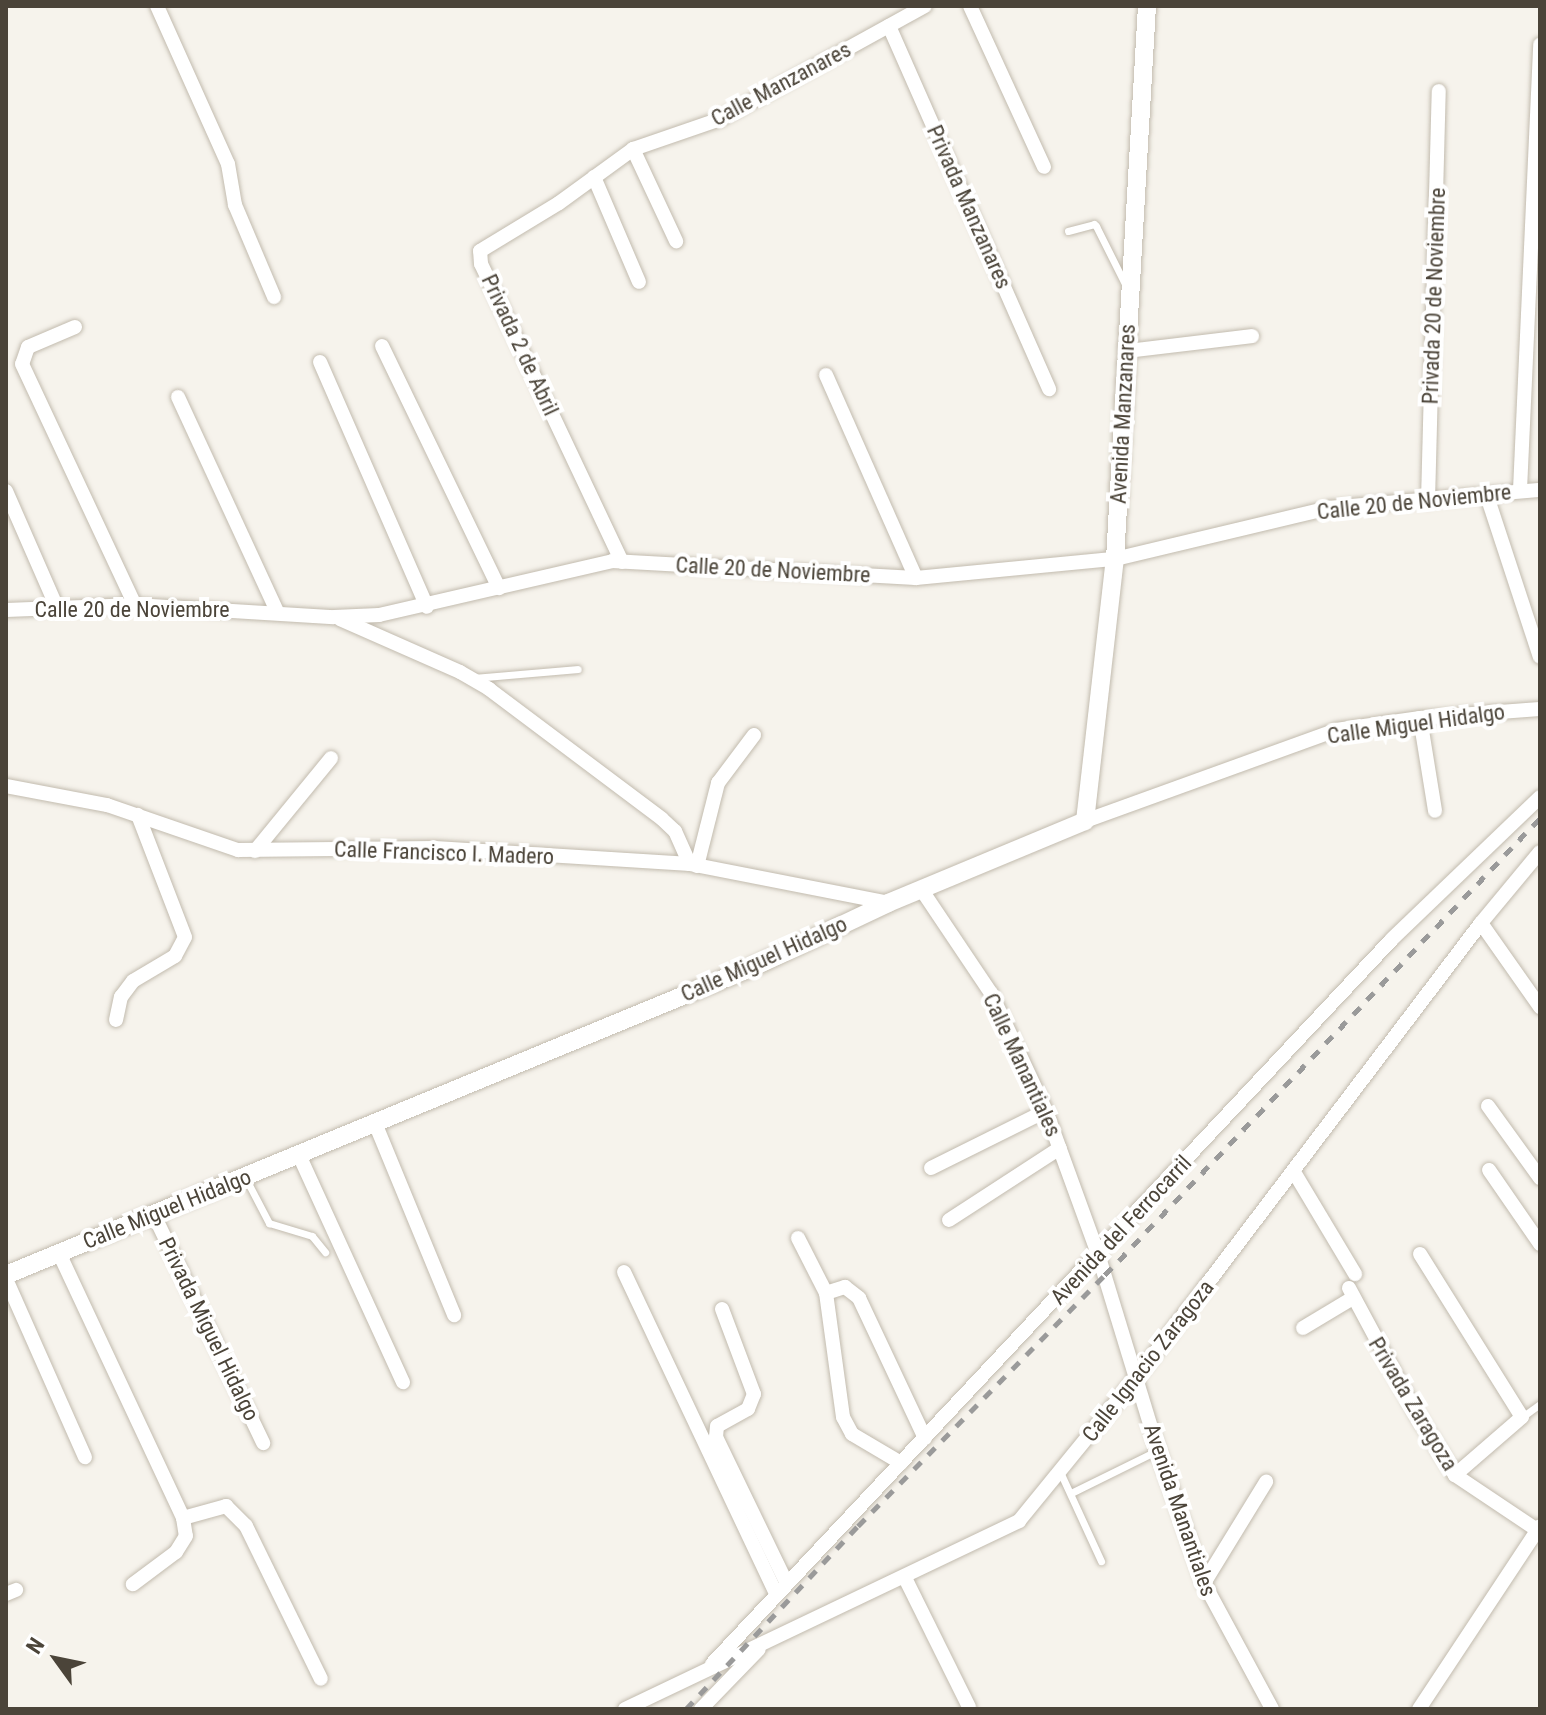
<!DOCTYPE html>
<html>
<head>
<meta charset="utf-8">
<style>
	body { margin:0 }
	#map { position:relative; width:1546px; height:1715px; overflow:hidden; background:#f6f3ec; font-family:"Roboto Condensed",sans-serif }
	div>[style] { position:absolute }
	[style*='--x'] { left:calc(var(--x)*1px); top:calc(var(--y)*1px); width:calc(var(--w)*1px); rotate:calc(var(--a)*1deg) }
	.roads { filter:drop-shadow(0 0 2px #c2bbae) drop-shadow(0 0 2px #c2bbae) }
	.service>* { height:7px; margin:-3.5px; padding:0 3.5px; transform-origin:3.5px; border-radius:3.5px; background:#fff }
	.minor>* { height:14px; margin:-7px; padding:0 7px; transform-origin:7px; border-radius:7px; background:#fff }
	.tertiary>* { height:18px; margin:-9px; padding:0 9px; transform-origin:9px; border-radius:9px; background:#fff }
	.rail>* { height:5px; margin-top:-2.5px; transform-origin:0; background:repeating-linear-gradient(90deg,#9a9a9a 0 10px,transparent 0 20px) }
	span { translate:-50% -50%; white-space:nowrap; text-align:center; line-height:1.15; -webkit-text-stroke:8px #fff; paint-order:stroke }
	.street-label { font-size:22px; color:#4b4439 }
	.frame { position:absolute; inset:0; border:8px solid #4b4439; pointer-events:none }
	.north { position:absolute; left:16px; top:1619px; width:80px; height:80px; -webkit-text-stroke:6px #fff; paint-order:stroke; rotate:303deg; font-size:22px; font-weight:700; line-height:32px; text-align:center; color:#4b4439 }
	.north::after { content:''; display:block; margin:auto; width:28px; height:36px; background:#4b4439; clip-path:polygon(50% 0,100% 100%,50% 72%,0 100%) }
</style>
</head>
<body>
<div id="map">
	<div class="roads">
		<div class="service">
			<i style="--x:1068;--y:231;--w:27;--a:-15"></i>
			<i style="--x:1094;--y:224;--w:3;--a:45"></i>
			<i style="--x:1096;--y:226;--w:69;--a:63.4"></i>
			<i style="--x:474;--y:678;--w:104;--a:-4.9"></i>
			<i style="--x:246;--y:1179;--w:50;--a:62.4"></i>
			<i style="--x:269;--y:1223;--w:45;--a:16.8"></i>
			<i style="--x:312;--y:1236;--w:21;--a:51"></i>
			<i style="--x:1522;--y:1417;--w:22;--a:-36"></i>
			<i style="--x:1061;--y:1474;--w:96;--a:65.3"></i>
			<i style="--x:1071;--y:1493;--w:97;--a:-26.3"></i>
		</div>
		<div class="minor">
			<i style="--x:157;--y:6;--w:173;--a:65.8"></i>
			<i style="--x:228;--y:164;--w:42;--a:80.3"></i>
			<i style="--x:235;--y:205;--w:100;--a:67"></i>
			<i style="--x:970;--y:6;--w:177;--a:65.3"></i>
			<i style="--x:889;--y:26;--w:397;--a:66.2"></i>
			<i style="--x:633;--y:149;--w:102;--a:64.9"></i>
			<i style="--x:594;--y:177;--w:114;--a:66.8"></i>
			<i style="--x:75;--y:327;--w:51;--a:156.9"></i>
			<i style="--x:28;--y:347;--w:18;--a:109"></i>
			<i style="--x:22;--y:364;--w:266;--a:64.9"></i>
			<i style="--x:382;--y:346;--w:269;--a:64.2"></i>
			<i style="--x:1127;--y:351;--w:126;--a:-6.8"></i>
			<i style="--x:320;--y:362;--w:267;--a:66.4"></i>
			<i style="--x:826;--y:375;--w:222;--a:66.1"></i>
			<i style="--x:178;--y:397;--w:236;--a:65.2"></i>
			<i style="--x:1520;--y:490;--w:446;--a:-87.4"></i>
			<i style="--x:6;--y:491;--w:128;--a:66.4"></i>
			<i style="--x:1487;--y:496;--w:169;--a:71.8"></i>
			<i style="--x:1428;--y:501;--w:410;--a:-88.5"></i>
			<i style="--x:622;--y:562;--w:330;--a:-115.3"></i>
			<i style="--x:481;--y:264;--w:13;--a:-94"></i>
			<i style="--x:480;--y:251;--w:92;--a:-31.3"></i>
			<i style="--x:559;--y:203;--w:92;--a:-36.1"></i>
			<i style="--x:633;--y:149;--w:92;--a:-19"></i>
			<i style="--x:720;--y:119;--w:234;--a:-28.9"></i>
			<i style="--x:6;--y:610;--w:129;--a:-2.2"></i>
			<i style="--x:135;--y:605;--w:199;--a:3.5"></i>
			<i style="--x:334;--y:617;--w:45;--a:-2.5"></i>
			<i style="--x:379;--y:615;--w:239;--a:-13"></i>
			<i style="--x:612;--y:561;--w:304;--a:3.2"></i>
			<i style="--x:916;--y:578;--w:200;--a:-5.5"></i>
			<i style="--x:1115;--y:559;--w:220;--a:-13.4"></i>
			<i style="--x:1329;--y:508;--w:212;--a:-4.9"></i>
			<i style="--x:340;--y:619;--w:131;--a:23.8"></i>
			<i style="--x:460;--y:672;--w:34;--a:30"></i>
			<i style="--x:489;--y:689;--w:216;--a:36.9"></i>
			<i style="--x:662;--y:819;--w:18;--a:43"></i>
			<i style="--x:675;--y:831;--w:36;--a:66"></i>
			<i style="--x:1420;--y:718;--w:94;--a:80.8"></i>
			<i style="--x:6;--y:786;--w:103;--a:10.7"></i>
			<i style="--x:107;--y:805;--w:139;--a:19"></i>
			<i style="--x:238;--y:850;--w:197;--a:-0.6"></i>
			<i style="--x:435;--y:848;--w:256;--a:3.6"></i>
			<i style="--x:690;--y:864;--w:202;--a:11.1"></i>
			<i style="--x:1085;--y:821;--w:267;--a:-19.9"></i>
			<i style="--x:1336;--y:730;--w:85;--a:-8.1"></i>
			<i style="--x:1420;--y:718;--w:120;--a:-4.3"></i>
			<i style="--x:255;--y:851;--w:120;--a:-50.7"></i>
			<i style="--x:697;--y:866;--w:86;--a:-75.8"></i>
			<i style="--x:718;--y:783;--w:60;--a:-53.1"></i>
			<i style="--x:921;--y:889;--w:125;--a:56.1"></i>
			<i style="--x:991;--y:993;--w:130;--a:65"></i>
			<i style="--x:1046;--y:1111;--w:152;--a:70"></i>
			<i style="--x:1098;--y:1254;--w:205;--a:73"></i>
			<i style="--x:1158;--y:1450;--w:141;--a:70.9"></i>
			<i style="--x:1204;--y:1583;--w:143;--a:61.6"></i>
			<i style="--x:1481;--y:923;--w:103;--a:54.9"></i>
			<i style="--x:116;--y:1020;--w:24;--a:-78"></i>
			<i style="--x:121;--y:997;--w:20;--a:-53"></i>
			<i style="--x:133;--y:981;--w:49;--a:-30.8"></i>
			<i style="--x:175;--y:956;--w:21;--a:-62"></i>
			<i style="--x:185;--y:937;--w:131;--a:-111.1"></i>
			<i style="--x:1488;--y:1106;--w:89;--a:54.2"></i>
			<i style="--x:375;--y:1123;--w:208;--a:67.6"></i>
			<i style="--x:299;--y:1155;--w:250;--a:65.4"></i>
			<i style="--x:931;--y:1168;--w:128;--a:-26.4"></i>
			<i style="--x:1489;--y:1170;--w:90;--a:55.4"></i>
			<i style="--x:1294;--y:1172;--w:119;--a:59.1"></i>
			<i style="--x:154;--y:1215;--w:253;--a:64.4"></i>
			<i style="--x:949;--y:1220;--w:132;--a:-33"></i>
			<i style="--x:798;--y:1238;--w:62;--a:63"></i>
			<i style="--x:59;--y:1253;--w:293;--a:64.9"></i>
			<i style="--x:183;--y:1518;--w:18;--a:81"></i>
			<i style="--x:186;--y:1536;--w:19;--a:122"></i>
			<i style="--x:176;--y:1552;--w:54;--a:143.3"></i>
			<i style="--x:1420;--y:1254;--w:192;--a:58"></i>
			<i style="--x:1522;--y:1417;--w:89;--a:139.1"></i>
			<i style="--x:624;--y:1272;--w:357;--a:64.7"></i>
			<i style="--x:6;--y:1279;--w:195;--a:66.1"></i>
			<i style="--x:1349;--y:1288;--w:144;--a:61.8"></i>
			<i style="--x:1417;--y:1415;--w:71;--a:57.7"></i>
			<i style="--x:1455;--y:1475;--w:102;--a:33.8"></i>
			<i style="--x:722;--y:1309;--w:91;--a:69.4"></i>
			<i style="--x:754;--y:1394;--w:16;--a:112"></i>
			<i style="--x:748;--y:1409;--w:35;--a:151"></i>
			<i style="--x:717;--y:1426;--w:11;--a:95"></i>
			<i style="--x:716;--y:1437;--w:163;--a:64.2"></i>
			<i style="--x:1303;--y:1328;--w:56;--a:-31.1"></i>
			<i style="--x:901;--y:1463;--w:57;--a:-149.4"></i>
			<i style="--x:852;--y:1434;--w:19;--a:-118"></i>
			<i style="--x:843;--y:1417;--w:125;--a:-97.8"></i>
			<i style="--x:826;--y:1293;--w:20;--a:-18"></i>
			<i style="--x:845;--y:1287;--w:18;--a:38"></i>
			<i style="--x:859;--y:1298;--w:155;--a:64.8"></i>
			<i style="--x:183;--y:1518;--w:45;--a:-15.6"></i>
			<i style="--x:226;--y:1506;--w:28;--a:45"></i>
			<i style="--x:246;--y:1526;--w:170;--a:63.9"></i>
			<i style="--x:905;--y:1578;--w:144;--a:63.6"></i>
			<i style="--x:1204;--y:1583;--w:119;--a:-58.5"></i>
			<i style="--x:6;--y:1594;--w:11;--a:-22"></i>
			<i style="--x:712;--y:1664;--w:994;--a:-46.83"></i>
			<i style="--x:1392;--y:939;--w:205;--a:-43.8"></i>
			<i style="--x:625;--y:1709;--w:437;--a:-25.5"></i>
			<i style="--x:1019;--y:1521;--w:183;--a:-50.8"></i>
			<i style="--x:1135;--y:1379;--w:572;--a:-52.81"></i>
			<i style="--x:1481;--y:923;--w:92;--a:-50.3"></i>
			<i style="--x:701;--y:1709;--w:83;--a:-46"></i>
			<i style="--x:1419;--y:1709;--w:219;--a:-56.5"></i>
		</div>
		<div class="tertiary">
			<i style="--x:6;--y:1275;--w:810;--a:-22.42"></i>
			<i style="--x:755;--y:966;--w:147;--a:-25.3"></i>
			<i style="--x:888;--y:903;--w:213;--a:-22.6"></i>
			<i style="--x:1085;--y:821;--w:264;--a:-83.5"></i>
			<i style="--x:1115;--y:559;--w:554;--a:-86.69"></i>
		</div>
	</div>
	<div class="rail">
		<i style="--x:686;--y:1709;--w:251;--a:-46.8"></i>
		<i style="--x:858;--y:1526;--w:352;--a:-45.5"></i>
		<i style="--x:1105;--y:1275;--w:631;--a:-46.41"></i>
	</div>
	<div class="street-label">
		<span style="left:781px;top:84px;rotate:-28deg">Calle Manzanares</span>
		<span style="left:969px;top:207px;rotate:66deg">Privada Manzanares</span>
		<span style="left:1434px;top:296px;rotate:-88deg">Privada 20 de Noviembre</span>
		<span style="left:520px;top:345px;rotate:65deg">Privada 2 de Abril</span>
		<span style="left:1123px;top:414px;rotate:-87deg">Avenida Manzanares</span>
		<span style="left:1414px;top:502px;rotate:-6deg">Calle 20 de Noviembre</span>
		<span style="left:773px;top:570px;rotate:3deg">Calle 20 de Noviembre</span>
		<span style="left:132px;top:610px">Calle 20 de Noviembre</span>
		<span style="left:1416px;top:724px;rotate:-8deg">Calle Miguel Hidalgo</span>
		<span style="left:444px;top:853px;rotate:2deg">Calle Francisco I. Madero</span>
		<span style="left:764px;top:959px;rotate:-24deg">Calle Miguel Hidalgo</span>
		<span style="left:1022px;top:1065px;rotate:65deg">Calle Manantiales</span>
		<span style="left:167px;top:1209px;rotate:-22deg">Calle Miguel Hidalgo</span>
		<span style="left:1121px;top:1230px;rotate:-47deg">Avenida del Ferrocarril</span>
		<span style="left:209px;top:1329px;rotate:64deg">Privada Miguel Hidalgo</span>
		<span style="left:1148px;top:1361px;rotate:-52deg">Calle Ignacio Zaragoza</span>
		<span style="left:1413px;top:1404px;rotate:59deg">Privada Zaragoza</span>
		<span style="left:1180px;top:1510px;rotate:71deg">Avenida Manantiales</span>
	</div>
	<div class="frame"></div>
	<div class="north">N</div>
</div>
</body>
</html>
